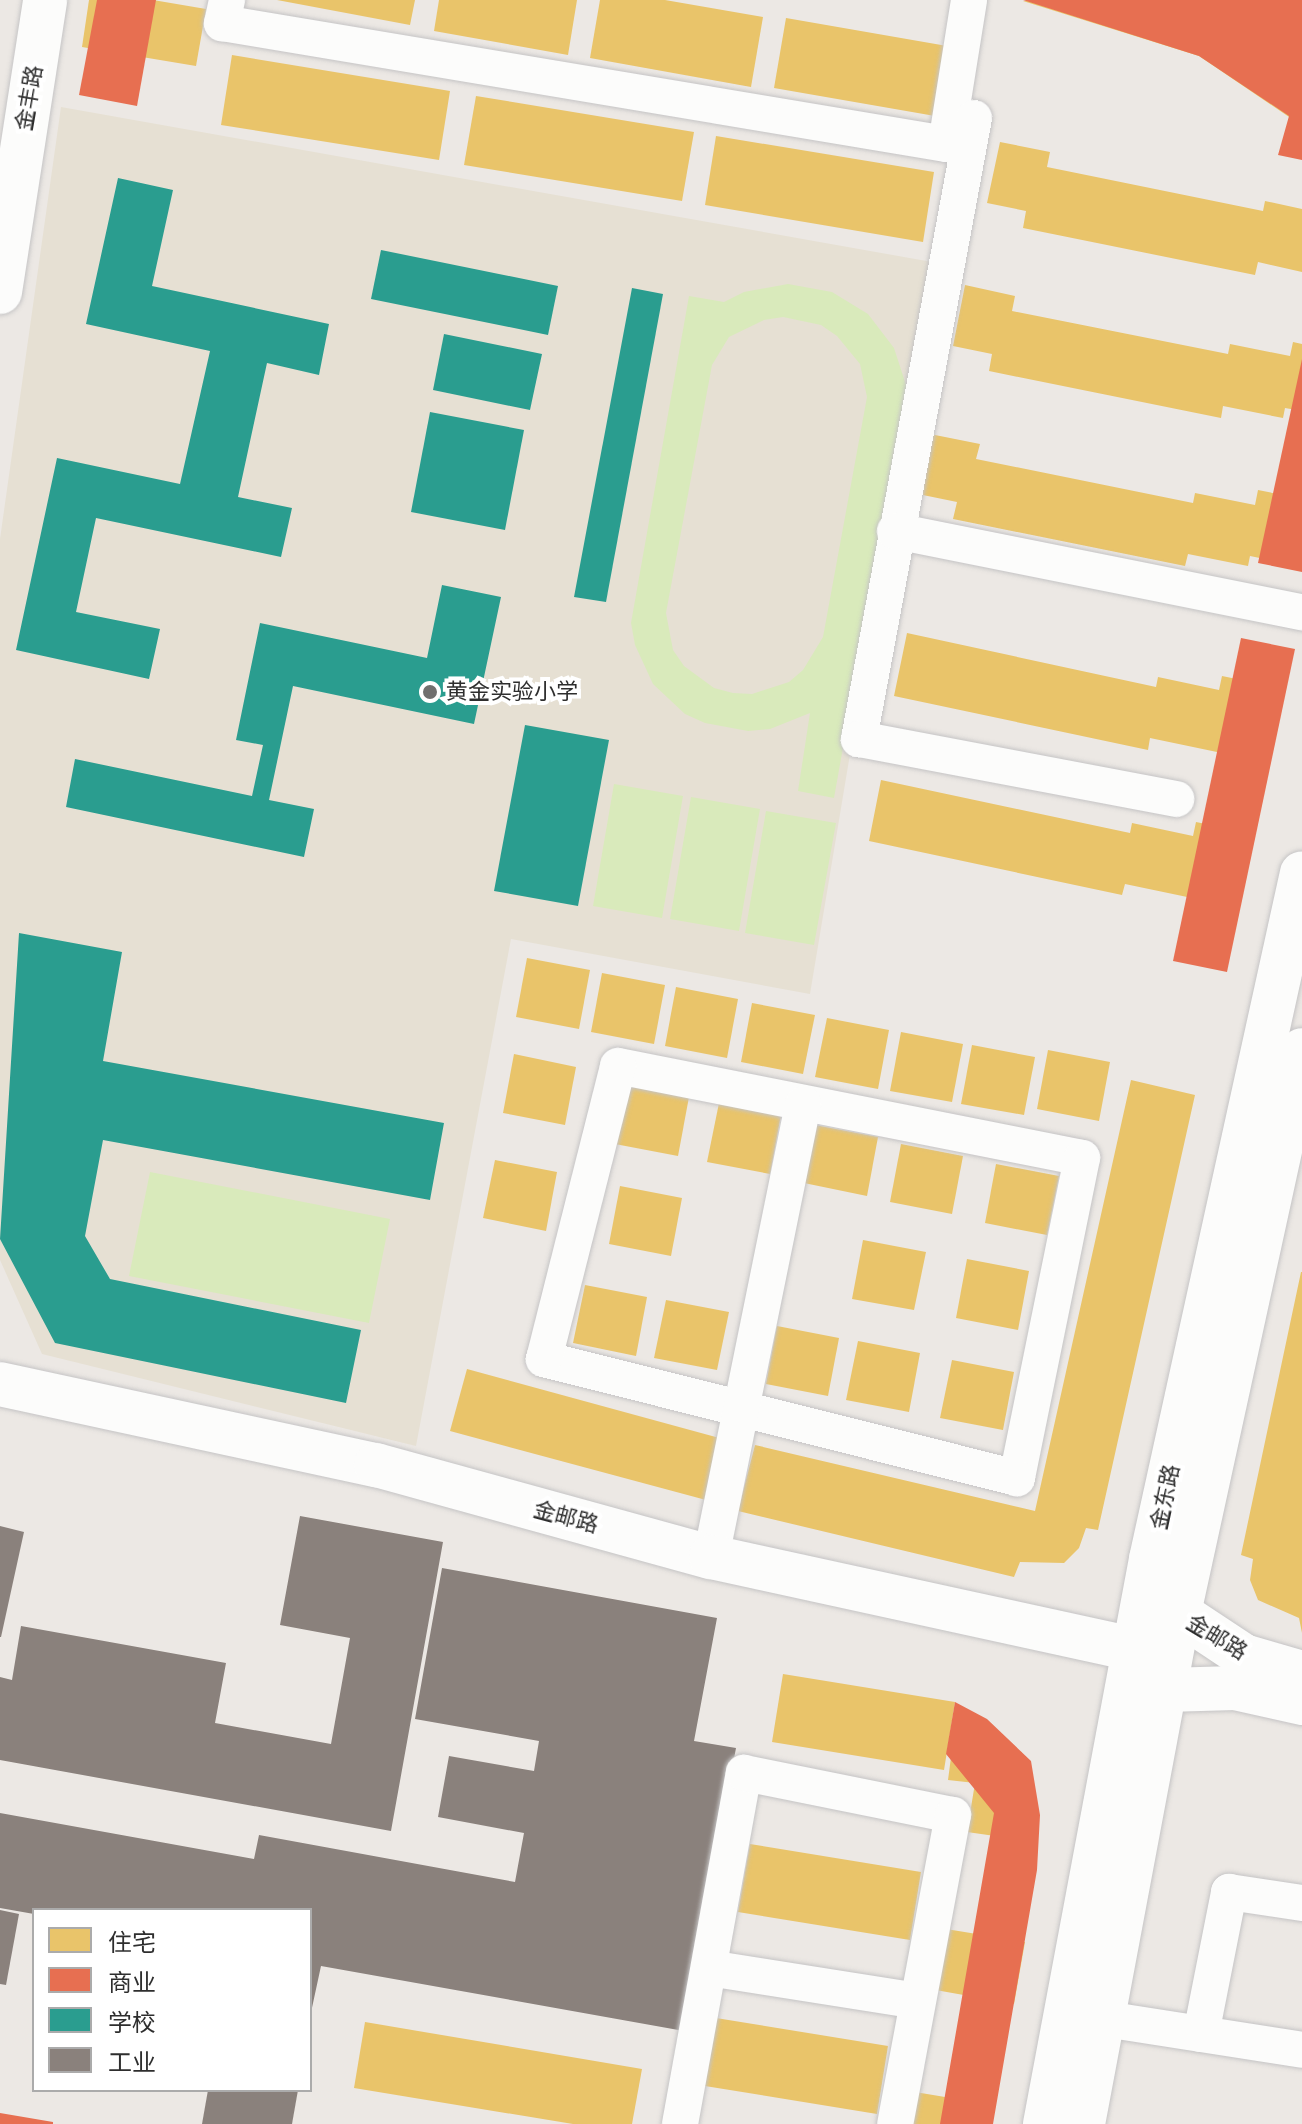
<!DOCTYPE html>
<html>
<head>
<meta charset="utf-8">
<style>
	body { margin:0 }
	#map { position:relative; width:1302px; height:2124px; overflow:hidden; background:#ece8e4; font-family:"DejaVu Sans","Noto Sans SC",sans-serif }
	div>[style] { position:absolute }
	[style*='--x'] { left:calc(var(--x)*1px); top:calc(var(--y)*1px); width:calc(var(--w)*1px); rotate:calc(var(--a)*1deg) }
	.education>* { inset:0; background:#e6e0d3 }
	.pitch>* { inset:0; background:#d9eabb }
	.homes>* { inset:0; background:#e9c46a }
	.shops>* { inset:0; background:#e76f51 }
	.schools>* { inset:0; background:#2a9d8f }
	.industry>* { inset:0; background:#8a817c }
	.roads { filter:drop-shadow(0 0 2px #c5c4c5) drop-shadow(0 0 2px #c5c4c5) }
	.minor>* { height:36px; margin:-18px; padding:0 18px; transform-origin:18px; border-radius:18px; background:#fcfcfb }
	.tertiary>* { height:44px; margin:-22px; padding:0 22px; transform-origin:22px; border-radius:22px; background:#fcfcfb }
	.dots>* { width:22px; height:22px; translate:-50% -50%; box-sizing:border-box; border:4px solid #fff; border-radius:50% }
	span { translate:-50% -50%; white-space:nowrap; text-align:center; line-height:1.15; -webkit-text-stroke:8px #fff; paint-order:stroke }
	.street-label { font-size:22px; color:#2e2e2e }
	.poi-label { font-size:22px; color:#2e2e2e }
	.left { translate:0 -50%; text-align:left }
	.legend { position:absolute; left:32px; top:1908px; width:280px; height:184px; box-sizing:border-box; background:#fff; border:2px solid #ababab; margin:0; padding:10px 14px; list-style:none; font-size:24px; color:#2e2e2e }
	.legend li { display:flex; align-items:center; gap:16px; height:40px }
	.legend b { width:40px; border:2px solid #ababab }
</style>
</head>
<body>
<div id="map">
	<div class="education">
		<i style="clip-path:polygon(61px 107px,932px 262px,810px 994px,511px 939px,416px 1446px,42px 1354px,0 1260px,0 539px)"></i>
	</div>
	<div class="pitch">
		<i style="clip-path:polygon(evenodd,788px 284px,832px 292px,868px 314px,894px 348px,907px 388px,834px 798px,798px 791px,810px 713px,770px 729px,748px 731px,705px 723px,685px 714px,653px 684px,635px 645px,631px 623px,689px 296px,724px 302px,744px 292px,788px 284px,783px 317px,821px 325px,837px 336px,860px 364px,867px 397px,823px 637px,803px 670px,789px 682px,752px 694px,733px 693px,714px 688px,684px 666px,673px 650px,666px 613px,712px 365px,729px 337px,764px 320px,783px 317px)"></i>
		<i style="clip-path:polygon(614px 784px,683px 796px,662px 918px,593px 906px)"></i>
		<i style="clip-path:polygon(691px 797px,760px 809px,739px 931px,670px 919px)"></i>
		<i style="clip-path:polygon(766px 811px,836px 823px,814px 945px,745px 933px)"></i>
		<i style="clip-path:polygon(150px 1172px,390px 1219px,369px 1323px,129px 1276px)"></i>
	</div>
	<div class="homes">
		<i style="clip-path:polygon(89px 0,153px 0,206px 9px,196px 66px,82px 47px)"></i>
		<i style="clip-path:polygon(277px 0,415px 0,410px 25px)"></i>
		<i style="clip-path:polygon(439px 0,577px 0,568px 55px,434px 31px)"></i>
		<i style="clip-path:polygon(600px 0,665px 0,763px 17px,751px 87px,590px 58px)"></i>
		<i style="clip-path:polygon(1184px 0,1226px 13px,1302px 65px,1302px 104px,1292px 119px,1199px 56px,1023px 1px)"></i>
		<i style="clip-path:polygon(786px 18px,947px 46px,935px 116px,774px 88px)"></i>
		<i style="clip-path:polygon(232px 55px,450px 91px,439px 160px,221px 125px)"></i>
		<i style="clip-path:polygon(476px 96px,694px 132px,682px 201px,464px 165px)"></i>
		<i style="clip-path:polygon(716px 136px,934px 172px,923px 242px,705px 205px)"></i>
		<i style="clip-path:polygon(1000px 142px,1050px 152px,1047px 167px,1263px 211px,1265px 201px,1302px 209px,1302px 272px,1258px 262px,1255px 275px,1023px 228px,1026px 211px,987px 203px)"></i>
		<i style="clip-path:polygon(965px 285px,1015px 296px,1012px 311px,1228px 354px,1230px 344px,1290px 356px,1293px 342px,1302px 344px,1302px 411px,1285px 408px,1283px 418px,1223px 406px,1221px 418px,989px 371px,992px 354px,953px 346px)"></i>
		<i style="clip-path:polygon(930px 434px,980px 444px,976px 459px,1193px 503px,1195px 493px,1255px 505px,1258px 490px,1302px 499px,1298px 566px,1250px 556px,1248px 566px,1188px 554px,1185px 566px,953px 519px,957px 502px,918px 494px)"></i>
		<i style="clip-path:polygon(907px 633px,1156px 687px,1158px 677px,1219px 690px,1222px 676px,1276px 687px,1260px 761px,1150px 738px,1148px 750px,894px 696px)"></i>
		<i style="clip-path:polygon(881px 780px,1130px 833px,1132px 823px,1193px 836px,1196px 822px,1250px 833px,1235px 907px,1125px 884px,1122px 895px,869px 841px)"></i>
		<i style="clip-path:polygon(527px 958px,590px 970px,579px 1029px,516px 1017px)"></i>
		<i style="clip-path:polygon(602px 973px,665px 985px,654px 1044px,591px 1032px)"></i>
		<i style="clip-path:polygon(676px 987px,738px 999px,727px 1058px,665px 1046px)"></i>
		<i style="clip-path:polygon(752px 1003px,815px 1015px,803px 1074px,741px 1062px)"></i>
		<i style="clip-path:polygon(827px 1018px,889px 1030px,878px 1089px,815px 1077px)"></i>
		<i style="clip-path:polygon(901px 1032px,963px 1044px,952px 1102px,890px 1091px)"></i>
		<i style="clip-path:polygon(972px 1045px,1035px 1057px,1024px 1115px,961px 1104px)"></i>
		<i style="clip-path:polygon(1048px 1050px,1110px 1062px,1099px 1121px,1037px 1109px)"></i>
		<i style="clip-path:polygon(514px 1054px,576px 1067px,565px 1125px,503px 1113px)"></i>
		<i style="clip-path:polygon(1131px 1080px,1195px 1095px,1098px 1530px,1086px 1528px,1079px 1548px,1064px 1563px,1020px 1562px,1014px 1577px,738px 1511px,755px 1445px,1035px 1511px)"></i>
		<i style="clip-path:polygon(627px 1085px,689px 1097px,678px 1156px,615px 1144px)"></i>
		<i style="clip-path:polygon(719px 1103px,781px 1115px,770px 1174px,707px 1162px)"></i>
		<i style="clip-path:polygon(815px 1125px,878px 1137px,867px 1196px,804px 1183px)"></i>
		<i style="clip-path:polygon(901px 1144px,963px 1156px,952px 1214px,890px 1202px)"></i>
		<i style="clip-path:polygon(495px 1160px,557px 1172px,546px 1231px,483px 1218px)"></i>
		<i style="clip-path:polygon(996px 1164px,1059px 1176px,1047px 1235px,985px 1223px)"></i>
		<i style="clip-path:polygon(620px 1186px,682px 1198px,671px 1256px,609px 1244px)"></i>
		<i style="clip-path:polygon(863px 1240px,926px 1252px,914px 1310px,852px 1299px)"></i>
		<i style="clip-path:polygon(967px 1259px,1029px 1271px,1018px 1330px,956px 1318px)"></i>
		<i style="clip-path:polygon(1301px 1272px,1302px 1272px,1302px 1633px,1299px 1618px,1258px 1600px,1250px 1580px,1253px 1559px,1241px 1555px)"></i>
		<i style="clip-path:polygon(585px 1285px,647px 1297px,636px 1356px,573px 1343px)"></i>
		<i style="clip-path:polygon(666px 1300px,729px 1312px,717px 1370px,654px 1358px)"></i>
		<i style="clip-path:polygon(777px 1326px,839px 1338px,828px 1396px,766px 1384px)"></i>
		<i style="clip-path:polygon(858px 1341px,920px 1353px,909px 1412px,846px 1400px)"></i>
		<i style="clip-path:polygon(952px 1360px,1014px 1372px,1003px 1430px,940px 1418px)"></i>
		<i style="clip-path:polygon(467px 1369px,723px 1439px,706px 1500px,450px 1431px)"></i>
		<i style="clip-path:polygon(783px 1674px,955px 1702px,944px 1770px,772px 1742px)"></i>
		<i style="clip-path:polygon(953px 1742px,1022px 1752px,1009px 1838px,967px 1832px,975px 1783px,948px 1780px)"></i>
		<i style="clip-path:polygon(750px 1844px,921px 1872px,910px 1940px,738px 1912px)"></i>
		<i style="clip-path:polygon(940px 1928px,1025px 1942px,1014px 2004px,930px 1989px)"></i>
		<i style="clip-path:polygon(716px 2018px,888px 2046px,877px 2114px,705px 2086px)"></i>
		<i style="clip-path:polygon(365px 2022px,642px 2069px,632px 2124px,573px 2124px,354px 2088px)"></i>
		<i style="clip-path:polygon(909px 2091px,993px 2105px,990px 2124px,903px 2124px)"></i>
	</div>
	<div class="shops">
		<i style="clip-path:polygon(97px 0,156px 0,137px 106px,79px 95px)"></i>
		<i style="clip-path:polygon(1023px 0,1302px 0,1302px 160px,1278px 155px,1289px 116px,1199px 56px)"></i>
		<i style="clip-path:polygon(1302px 359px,1302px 572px,1258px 563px)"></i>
		<i style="clip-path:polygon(1241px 638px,1295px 649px,1227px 972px,1173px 961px)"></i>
		<i style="clip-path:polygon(955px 1702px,987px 1719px,1031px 1761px,1040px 1815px,1037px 1870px,993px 2124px,940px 2124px,994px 1813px,946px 1754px)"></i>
		<i style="clip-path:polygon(0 2113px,53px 2122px,53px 2124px,0 2124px)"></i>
	</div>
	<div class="schools">
		<i style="clip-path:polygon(118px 178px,173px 190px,152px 286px,329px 324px,319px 375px,267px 363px,238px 497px,292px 508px,281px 557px,96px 518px,76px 612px,160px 629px,149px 679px,16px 650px,57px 458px,180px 484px,210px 351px,86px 324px)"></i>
		<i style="clip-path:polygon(381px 250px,558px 286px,548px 335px,371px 299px)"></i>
		<i style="clip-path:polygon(632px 288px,663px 294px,606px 602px,574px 597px)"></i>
		<i style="clip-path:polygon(444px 334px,542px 354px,530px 410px,433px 390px)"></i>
		<i style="clip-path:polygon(430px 412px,524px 430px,505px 530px,411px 512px)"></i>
		<i style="clip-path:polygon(442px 585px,501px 597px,474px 724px,293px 686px,269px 800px,314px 809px,304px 857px,66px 807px,75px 759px,252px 796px,263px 745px,236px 740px,260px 623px,427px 658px)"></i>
		<i style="clip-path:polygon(525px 725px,609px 740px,578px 906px,494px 891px)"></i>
		<i style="clip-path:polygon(19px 933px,122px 952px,103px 1061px,444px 1123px,430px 1200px,103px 1140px,85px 1236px,110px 1279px,361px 1330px,346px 1403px,55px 1343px,0 1239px)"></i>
	</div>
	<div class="industry">
		<i style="clip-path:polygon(300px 1516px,443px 1542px,391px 1831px,0 1760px,0 1677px,12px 1680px,21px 1626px,226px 1663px,215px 1723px,331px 1744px,350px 1638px,280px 1625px)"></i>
		<i style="clip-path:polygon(0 1526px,24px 1532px,1px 1637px,0 1637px)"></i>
		<i style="clip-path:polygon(442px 1568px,717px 1618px,694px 1741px,736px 1748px,684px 2031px,321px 1966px,310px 2017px,310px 1910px,34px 1914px,0 1908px,0 1813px,254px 1859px,259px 1835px,515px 1882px,524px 1833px,438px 1817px,449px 1756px,534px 1771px,539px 1741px,415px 1719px)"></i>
		<i style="clip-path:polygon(0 1910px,19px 1914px,6px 1985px,0 1984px)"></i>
		<i style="clip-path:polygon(208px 2090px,298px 2090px,292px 2124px,202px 2124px)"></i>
	</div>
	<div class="roads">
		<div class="minor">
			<i style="--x:227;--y:0;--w:24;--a:102"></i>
			<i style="--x:222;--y:23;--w:734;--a:9.49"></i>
			<i style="--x:946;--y:144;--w:146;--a:-80.9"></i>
			<i style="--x:974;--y:118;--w:632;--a:100.49"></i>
			<i style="--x:859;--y:739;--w:323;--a:10.7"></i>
			<i style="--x:895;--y:531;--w:415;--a:11.3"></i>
			<i style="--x:618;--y:1066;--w:473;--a:11.2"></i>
			<i style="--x:1082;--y:1158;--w:327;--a:101.5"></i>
			<i style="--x:1017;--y:1478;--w:488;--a:-165.9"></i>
			<i style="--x:544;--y:1359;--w:302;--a:-75.8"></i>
			<i style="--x:711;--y:1557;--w:462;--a:-78.5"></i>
			<i style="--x:709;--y:1968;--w:211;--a:9"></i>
			<i style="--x:1105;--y:2019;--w:199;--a:8.9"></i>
			<i style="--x:1201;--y:2034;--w:145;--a:-78.8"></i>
			<i style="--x:1229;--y:1892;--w:74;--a:8.6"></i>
			<i style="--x:680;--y:2124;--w:357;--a:-79.7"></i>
			<i style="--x:744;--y:1773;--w:213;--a:11.4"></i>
			<i style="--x:953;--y:1815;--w:314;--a:100.6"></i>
		</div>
		<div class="tertiary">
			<i style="--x:0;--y:292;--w:295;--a:-81.2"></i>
			<i style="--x:0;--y:1384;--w:385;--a:12.2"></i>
			<i style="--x:376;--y:1465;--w:347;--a:15.4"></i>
			<i style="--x:711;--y:1557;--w:432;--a:12.3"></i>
			<i style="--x:1179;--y:1613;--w:78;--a:33.5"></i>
			<i style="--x:1244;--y:1656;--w:60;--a:16.3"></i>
			<i style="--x:1166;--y:1690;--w:69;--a:-1.7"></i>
			<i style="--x:1235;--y:1688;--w:69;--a:12.6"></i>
			<i style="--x:1045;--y:2124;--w:575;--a:-79.37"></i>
			<i style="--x:1151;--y:1559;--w:702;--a:-77.59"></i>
			<i style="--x:1083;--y:2124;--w:520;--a:-79.36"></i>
			<i style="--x:1179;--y:1613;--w:576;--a:-77.68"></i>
		</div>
	</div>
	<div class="dots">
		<i style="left:430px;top:692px;background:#706f6e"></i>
	</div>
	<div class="street-label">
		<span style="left:29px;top:98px;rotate:-80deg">金丰路</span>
		<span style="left:1165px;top:1497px;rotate:-78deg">金东路</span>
		<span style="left:566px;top:1517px;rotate:15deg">金邮路</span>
		<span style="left:1217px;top:1637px;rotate:31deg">金邮路</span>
	</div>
	<div class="poi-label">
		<span class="left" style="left:446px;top:692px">黄金实验小学</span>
	</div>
	<ul class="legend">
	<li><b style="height:22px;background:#e9c46a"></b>住宅</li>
	<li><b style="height:22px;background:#e76f51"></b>商业</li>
	<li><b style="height:22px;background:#2a9d8f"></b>学校</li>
	<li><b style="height:22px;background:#8a817c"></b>工业</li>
	</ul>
</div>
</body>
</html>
